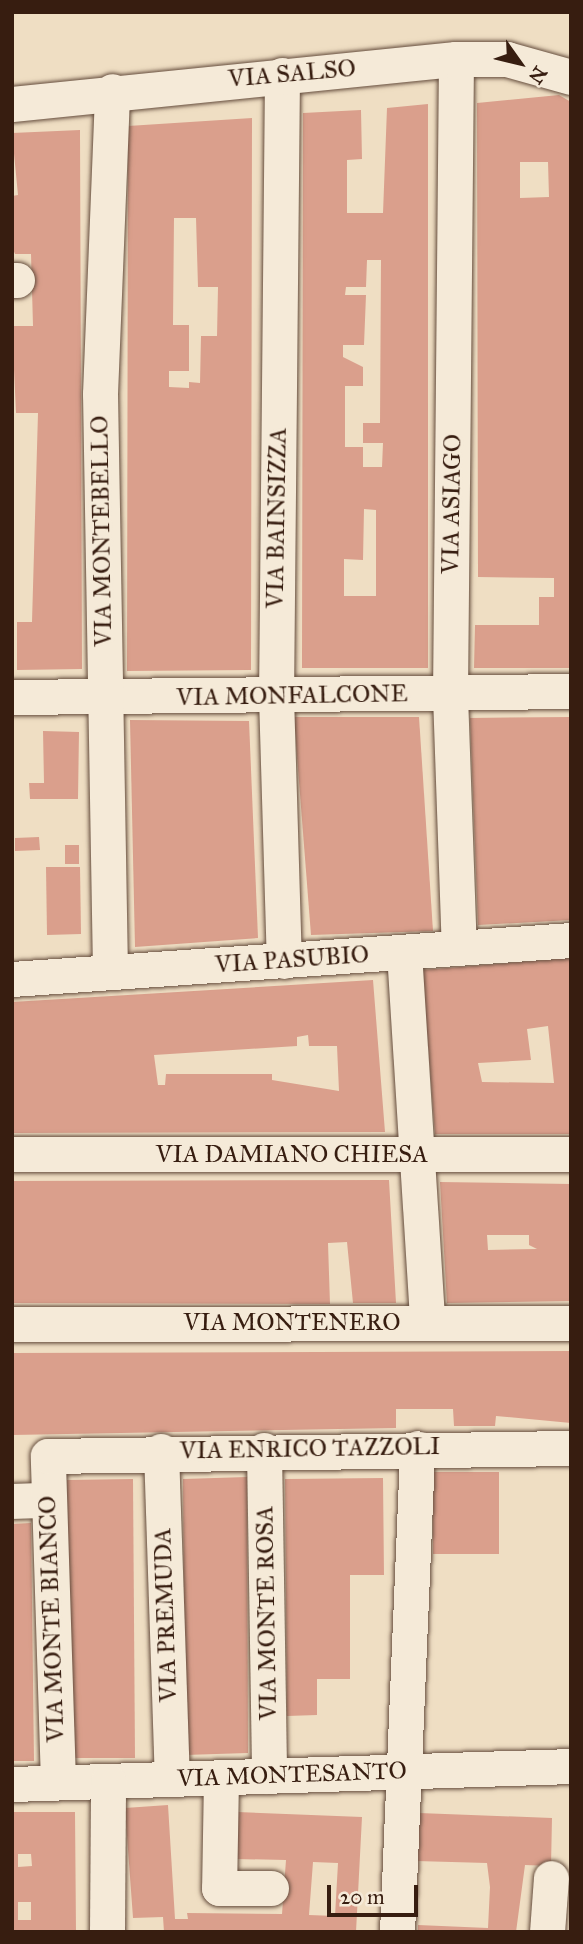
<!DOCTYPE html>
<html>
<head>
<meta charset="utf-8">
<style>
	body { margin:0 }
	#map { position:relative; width:583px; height:1944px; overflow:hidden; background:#efdec3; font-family:"IM FELL Great Primer",serif }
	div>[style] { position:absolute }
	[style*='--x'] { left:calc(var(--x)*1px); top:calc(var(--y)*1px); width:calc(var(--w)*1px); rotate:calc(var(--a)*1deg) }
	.building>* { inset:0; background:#da9f8c }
	.roads { filter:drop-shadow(0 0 2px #654d3d) drop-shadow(0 0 2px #654d3d) }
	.minor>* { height:35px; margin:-17.5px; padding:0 17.5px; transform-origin:17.5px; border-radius:17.5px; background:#f5ead8 }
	span { translate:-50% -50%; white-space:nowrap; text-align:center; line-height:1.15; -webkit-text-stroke:5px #f5ead8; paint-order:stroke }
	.street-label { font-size:24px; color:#371d10 }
	.frame { position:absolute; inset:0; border:14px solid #371d10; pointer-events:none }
	.north { position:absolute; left:485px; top:28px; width:70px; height:70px; -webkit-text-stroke:5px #f5ead8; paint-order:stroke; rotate:124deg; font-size:19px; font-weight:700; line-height:28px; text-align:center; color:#371d10 }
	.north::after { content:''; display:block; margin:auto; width:24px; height:32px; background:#371d10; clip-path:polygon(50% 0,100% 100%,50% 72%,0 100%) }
	.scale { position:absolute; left:327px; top:1885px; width:91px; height:32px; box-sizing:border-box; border:4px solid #371d10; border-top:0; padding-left:9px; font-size:21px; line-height:24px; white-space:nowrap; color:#371d10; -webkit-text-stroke:5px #f5ead8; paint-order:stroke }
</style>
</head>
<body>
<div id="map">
	<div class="building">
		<i style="clip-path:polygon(evenodd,559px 95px,571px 102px,571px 668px,474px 668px,475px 625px,539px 625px,539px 597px,554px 597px,554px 578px,478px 577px,477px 103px,559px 95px,520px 162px,548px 162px,549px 197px,520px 198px,520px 162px)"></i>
		<i style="clip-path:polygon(evenodd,428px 104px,428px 668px,302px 668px,303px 113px,361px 110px,362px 159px,347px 160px,347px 213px,383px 213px,387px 108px,428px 104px,367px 260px,381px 260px,380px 423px,363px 423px,363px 443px,383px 443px,382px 467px,363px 467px,363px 447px,345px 447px,345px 386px,363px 386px,363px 367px,343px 357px,343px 345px,364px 345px,366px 295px,345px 295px,346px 287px,366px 287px,367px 260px,428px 104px,364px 509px,376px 510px,376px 596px,344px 596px,344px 559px,363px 560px,364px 509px)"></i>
		<i style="clip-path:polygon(evenodd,252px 118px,251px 670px,127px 671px,128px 126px,252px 118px,174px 218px,196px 218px,198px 287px,218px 287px,217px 336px,201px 336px,200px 383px,189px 382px,189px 388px,169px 387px,169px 371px,189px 371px,189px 325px,173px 325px,174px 218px)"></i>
		<i style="clip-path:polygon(80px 130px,82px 669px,17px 670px,17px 622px,32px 622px,38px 413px,16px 413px,12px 326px,33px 326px,31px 254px,15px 254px,12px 247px,12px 196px,18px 195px,12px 133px)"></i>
		<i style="clip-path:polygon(294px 717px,419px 717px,433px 931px,311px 935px)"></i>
		<i style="clip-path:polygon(571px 717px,571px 920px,478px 925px,470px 718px)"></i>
		<i style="clip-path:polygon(130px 720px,249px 721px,258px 938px,135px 947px)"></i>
		<i style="clip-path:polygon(43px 731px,79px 732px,78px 799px,30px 799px,29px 783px,44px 783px)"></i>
		<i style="clip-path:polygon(39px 837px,40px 850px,15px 851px,15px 838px)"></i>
		<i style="clip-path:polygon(65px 845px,79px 845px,79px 864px,65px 864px)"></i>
		<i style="clip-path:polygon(46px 867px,80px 867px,81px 934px,47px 935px)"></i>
		<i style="clip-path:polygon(evenodd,571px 958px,571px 1134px,435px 1134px,422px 970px,571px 958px,548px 1026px,554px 1083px,482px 1082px,478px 1063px,531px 1060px,527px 1029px,548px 1026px)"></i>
		<i style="clip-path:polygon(evenodd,373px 980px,385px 1132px,12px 1133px,12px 1002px,373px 980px,308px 1035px,309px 1046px,337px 1046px,339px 1091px,272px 1080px,272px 1074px,166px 1074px,165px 1085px,158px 1085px,154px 1055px,297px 1046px,297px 1037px,308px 1035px)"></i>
		<i style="clip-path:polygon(389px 1180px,396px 1303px,353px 1303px,347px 1242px,328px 1243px,330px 1304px,12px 1303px,12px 1181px)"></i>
		<i style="clip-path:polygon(evenodd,440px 1182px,571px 1184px,571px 1301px,447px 1303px,440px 1182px,487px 1235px,529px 1235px,529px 1245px,537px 1249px,488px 1250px,487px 1235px)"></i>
		<i style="clip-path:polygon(571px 1351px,571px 1423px,496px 1416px,495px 1426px,454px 1426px,453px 1409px,396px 1409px,396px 1428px,12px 1435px,12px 1353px)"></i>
		<i style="clip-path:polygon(433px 1472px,499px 1472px,499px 1554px,433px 1554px)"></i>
		<i style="clip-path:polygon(247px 1477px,248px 1753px,185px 1755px,183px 1479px)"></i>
		<i style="clip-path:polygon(383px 1478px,384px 1575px,350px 1575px,350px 1679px,317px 1679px,317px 1715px,287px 1716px,285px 1479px)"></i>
		<i style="clip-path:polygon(133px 1479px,135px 1758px,70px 1758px,67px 1480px)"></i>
		<i style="clip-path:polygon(31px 1523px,34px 1761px,12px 1761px,12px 1524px)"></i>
		<i style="clip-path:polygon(evenodd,168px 1805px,175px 1919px,188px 1919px,187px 1913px,282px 1914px,286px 1860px,235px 1859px,237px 1812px,362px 1817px,356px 1932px,164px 1932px,163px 1917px,133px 1918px,125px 1808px,168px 1805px,313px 1862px,338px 1863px,335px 1916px,309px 1915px,313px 1862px)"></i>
		<i style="clip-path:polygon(evenodd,12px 1812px,75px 1812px,76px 1932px,12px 1932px,12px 1812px,18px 1854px,31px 1854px,32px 1866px,18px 1867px,18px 1854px,12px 1812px,18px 1902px,31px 1902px,31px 1920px,18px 1920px,18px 1902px)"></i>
		<i style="clip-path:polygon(419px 1813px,552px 1818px,551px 1866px,525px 1865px,516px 1932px,418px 1932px,418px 1925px,488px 1928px,490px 1887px,487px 1863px,416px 1861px)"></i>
	</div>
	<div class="roads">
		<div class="minor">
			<i style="--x:456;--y:59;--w:636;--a:90.54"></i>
			<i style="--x:450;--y:695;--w:253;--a:88"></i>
			<i style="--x:282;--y:75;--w:621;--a:90.55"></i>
			<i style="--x:276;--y:696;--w:265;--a:88.3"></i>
			<i style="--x:12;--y:104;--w:446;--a:-5.8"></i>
			<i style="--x:456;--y:59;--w:51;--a:0"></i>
			<i style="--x:507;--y:59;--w:66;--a:15.7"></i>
			<i style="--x:12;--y:280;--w:5;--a:0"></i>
			<i style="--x:12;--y:697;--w:559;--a:-0.61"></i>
			<i style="--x:404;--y:952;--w:371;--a:86.4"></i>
			<i style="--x:110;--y:971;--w:577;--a:-90.99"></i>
			<i style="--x:100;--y:394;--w:303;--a:-87.7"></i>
			<i style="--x:12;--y:979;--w:560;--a:-3.99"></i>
			<i style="--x:12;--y:1154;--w:559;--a:0"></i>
			<i style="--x:12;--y:1324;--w:559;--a:-0.1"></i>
			<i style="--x:264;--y:1450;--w:326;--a:89.1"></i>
			<i style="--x:161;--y:1451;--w:328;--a:88.1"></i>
			<i style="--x:12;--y:1501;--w:35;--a:-2"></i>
			<i style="--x:221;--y:1778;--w:110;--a:91"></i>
			<i style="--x:219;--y:1888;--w:52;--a:0"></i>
			<i style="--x:58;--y:1782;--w:326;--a:-91.8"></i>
			<i style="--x:48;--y:1456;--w:523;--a:-0.88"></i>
			<i style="--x:12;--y:1784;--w:559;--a:-1.84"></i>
			<i style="--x:107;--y:1932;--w:151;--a:-89.6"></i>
			<i style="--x:397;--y:1932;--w:484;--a:-87.6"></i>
			<i style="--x:547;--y:1932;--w:54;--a:-85.8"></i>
		</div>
	</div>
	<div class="street-label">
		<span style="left:292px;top:74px;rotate:-5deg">VIA SALSO</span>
		<span style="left:452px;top:504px;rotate:-89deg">VIA ASIAGO</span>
		<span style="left:277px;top:518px;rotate:-89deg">VIA BAINSIZZA</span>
		<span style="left:102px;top:531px;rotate:-91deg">VIA MONTEBELLO</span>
		<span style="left:292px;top:696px;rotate:-1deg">VIA MONFALCONE</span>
		<span style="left:292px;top:960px;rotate:-4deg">VIA PASUBIO</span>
		<span style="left:292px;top:1155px">VIA DAMIANO CHIESA</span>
		<span style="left:292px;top:1323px">VIA MONTENERO</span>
		<span style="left:310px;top:1449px;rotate:-1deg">VIA ENRICO TAZZOLI</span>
		<span style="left:267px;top:1613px;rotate:-91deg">VIA MONTE ROSA</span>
		<span style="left:166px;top:1615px;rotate:-92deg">VIA PREMUDA</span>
		<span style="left:52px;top:1619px;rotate:-92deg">VIA MONTE BIANCO</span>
		<span style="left:292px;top:1775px;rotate:-2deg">VIA MONTESANTO</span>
	</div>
	<div class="frame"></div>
	<div class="north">N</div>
	<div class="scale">20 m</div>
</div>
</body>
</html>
